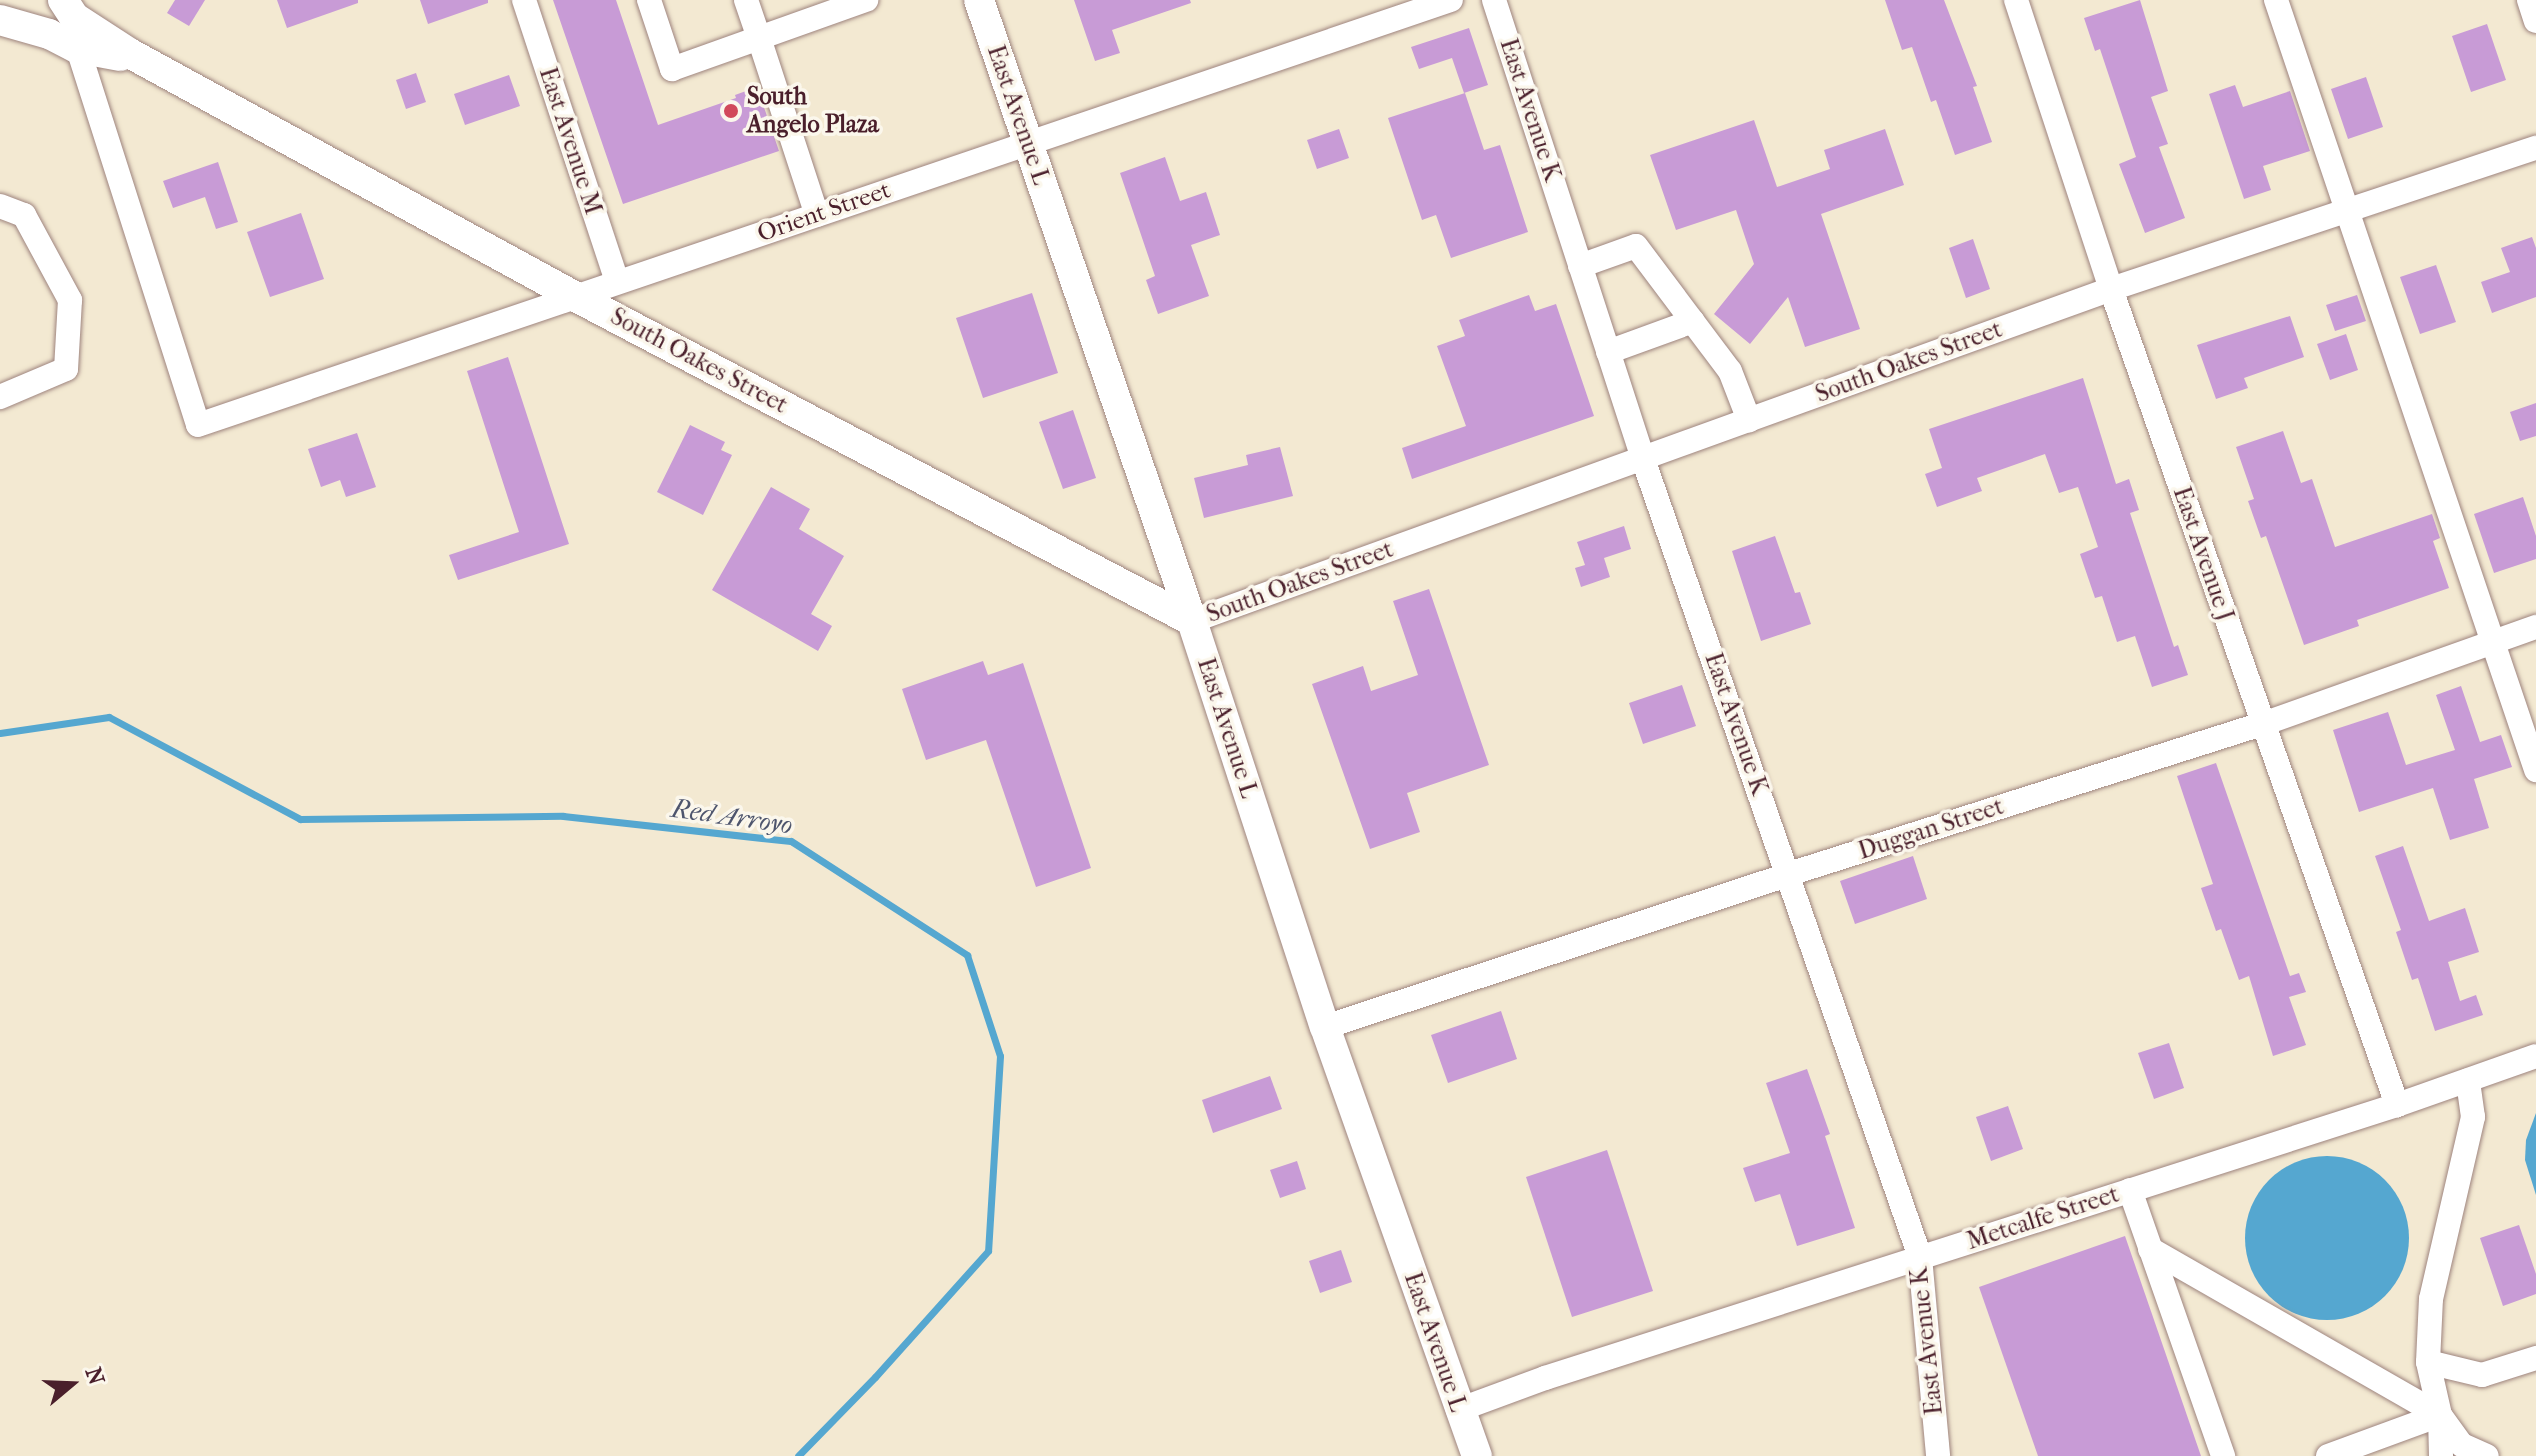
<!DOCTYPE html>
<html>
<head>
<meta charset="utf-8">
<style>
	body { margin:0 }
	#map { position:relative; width:2536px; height:1456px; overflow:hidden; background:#f3e9d2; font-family:"IM FELL French Canon",serif }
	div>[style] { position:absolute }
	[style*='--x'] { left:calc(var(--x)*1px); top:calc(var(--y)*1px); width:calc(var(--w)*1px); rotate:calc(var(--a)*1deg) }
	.water>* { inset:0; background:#55a7d0 }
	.round { border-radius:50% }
	.stream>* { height:7px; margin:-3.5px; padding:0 3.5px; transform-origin:3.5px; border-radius:3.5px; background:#55a7d0 }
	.building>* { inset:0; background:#c89bd6 }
	.roads { filter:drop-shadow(0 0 2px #9e847e) drop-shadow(0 0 2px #9e847e) }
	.minor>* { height:24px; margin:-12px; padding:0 12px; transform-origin:12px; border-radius:12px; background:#fff }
	.major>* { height:30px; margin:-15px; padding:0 15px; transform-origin:15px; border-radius:15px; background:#fff }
	.dots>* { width:22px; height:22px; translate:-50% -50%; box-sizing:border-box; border:4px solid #fbf7ec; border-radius:50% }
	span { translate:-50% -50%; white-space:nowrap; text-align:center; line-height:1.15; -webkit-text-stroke:7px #fbf7ec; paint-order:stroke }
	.poi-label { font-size:24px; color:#4a1f2b; font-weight:700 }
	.left { translate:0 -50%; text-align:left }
	.street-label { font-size:24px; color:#4a1f2b }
	.water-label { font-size:26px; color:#4e556d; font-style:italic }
	.north { position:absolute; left:32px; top:1344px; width:80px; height:80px; -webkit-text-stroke:6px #fbf7ec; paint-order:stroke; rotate:71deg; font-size:22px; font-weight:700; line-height:32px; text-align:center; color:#4a1f2b }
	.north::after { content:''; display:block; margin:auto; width:28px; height:36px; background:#4a1f2b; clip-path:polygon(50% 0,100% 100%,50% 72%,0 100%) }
</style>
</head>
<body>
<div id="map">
	<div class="water">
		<i style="clip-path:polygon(2536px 1113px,2536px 1195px,2525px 1160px,2526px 1140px)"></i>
		<i class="round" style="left:2245px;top:1156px;width:164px;height:164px"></i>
	</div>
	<div class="stream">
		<i style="--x:0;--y:733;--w:110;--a:-8.4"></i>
		<i style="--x:109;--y:717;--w:217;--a:28.1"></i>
		<i style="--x:300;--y:819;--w:263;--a:-0.7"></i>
		<i style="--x:563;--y:816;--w:229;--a:6.3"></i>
		<i style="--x:791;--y:841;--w:210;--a:32.9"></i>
		<i style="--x:967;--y:955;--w:106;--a:71.9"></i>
		<i style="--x:1000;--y:1056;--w:195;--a:93.5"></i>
		<i style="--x:988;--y:1251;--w:169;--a:131.9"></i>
		<i style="--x:875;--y:1377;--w:110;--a:134.3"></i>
	</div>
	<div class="building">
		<i style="clip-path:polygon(175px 0,205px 0,189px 26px,167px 13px)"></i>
		<i style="clip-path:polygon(277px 0,358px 0,358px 3px,287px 28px)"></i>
		<i style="clip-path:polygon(420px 0,488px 0,488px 3px,428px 24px)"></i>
		<i style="clip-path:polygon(553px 0,616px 0,658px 125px,736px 98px,735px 95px,757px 87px,779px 151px,623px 204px)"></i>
		<i style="clip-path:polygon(1074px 0,1190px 0,1191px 3px,1112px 30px,1120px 53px,1095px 61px)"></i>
		<i style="clip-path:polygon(1885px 0,1944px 0,1977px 86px,1973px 87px,1992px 142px,1955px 155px,1936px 100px,1931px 102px,1912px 47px,1902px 50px)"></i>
		<i style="clip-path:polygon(2140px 0,2168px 91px,2151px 97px,2168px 144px,2159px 147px,2185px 218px,2145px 233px,2119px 164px,2136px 157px,2100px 49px,2095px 51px,2084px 18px)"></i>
		<i style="clip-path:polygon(2487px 24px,2506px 80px,2471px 92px,2452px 36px)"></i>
		<i style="clip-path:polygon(1469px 28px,1488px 85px,1464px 93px,1452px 58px,1419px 69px,1411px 47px)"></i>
		<i style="clip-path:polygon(416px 73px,426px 102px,406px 109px,396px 80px)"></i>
		<i style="clip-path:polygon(509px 75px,520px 106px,465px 125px,454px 94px)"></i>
		<i style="clip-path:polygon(2366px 77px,2383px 127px,2348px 139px,2331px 89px)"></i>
		<i style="clip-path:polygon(2235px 85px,2243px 107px,2290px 91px,2310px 151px,2263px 166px,2271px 190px,2244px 199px,2209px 94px)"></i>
		<i style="clip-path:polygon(1465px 93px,1484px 150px,1500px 145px,1528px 232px,1451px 258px,1436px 215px,1422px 220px,1388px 118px)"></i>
		<i style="clip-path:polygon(1754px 120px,1777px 187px,1830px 169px,1824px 150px,1885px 129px,1904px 185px,1821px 214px,1860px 329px,1805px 347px,1788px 297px,1750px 344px,1714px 314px,1754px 264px,1736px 210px,1676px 230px,1650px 155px)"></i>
		<i style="clip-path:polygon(1339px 129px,1349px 158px,1317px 169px,1307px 140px)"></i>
		<i style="clip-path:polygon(1165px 157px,1180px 201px,1206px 192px,1220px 235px,1191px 245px,1209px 296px,1158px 314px,1146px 280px,1155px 276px,1120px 173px)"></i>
		<i style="clip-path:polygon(218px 162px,238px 222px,216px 229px,205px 197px,173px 208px,163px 181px)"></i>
		<i style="clip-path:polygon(301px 213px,324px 279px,270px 297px,247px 232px)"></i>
		<i style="clip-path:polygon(2532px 237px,2536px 248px,2536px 297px,2492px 313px,2481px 282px,2510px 272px,2501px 248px)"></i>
		<i style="clip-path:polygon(1973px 239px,1990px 289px,1966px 298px,1949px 248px)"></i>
		<i style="clip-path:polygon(2436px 265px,2456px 322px,2420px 334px,2400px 277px)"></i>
		<i style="clip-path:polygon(1032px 293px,1058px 373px,983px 398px,956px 318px)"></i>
		<i style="clip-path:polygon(1529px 295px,1535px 311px,1556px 304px,1594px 416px,1412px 479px,1402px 448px,1466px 426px,1437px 346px,1465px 336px,1459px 320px)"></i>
		<i style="clip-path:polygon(2357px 295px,2366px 321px,2335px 331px,2326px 305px)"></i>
		<i style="clip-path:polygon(2290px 316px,2304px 357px,2244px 378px,2248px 388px,2216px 399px,2197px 345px)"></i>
		<i style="clip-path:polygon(2346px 334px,2358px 370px,2330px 380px,2317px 344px)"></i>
		<i style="clip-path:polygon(508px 357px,569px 544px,458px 580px,449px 555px,519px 532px,467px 371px)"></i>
		<i style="clip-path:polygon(2083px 378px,2116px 484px,2129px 479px,2139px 510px,2130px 513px,2174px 647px,2178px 645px,2188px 675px,2152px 687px,2135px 636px,2117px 642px,2102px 596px,2095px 598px,2080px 554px,2098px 547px,2078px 487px,2059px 493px,2045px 454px,1977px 478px,1982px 491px,1937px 507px,1925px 474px,1942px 468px,1929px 429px)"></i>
		<i style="clip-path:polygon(2536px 403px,2536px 436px,2520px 441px,2510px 412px)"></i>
		<i style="clip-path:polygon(1073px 410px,1096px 478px,1063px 489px,1039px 422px)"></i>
		<i style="clip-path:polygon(690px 425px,725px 442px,721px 450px,732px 455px,703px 515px,657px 492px)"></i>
		<i style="clip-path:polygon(2283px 431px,2301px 483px,2312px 479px,2335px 547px,2432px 514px,2440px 538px,2433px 541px,2449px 588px,2357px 620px,2359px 626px,2304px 645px,2266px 536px,2261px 538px,2248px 501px,2254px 499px,2236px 447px)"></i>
		<i style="clip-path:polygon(357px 433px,376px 487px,346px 497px,340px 480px,321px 487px,308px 449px)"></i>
		<i style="clip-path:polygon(1280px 447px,1293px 496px,1204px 518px,1194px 478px,1248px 465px,1246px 455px)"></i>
		<i style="clip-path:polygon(771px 487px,810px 509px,799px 529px,844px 556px,811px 614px,832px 626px,818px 651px,712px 590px)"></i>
		<i style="clip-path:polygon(2523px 497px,2536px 536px,2536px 559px,2494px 573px,2474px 514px)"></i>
		<i style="clip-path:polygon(1624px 526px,1631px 549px,1604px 558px,1610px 577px,1581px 587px,1575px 568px,1585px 565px,1577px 542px)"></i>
		<i style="clip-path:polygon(1775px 536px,1795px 593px,1800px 592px,1811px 624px,1761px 641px,1732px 551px)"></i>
		<i style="clip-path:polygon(1429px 589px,1489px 765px,1407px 793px,1420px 832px,1370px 849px,1312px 684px,1363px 666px,1371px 691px,1418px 675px,1393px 601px)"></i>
		<i style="clip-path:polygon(983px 661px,988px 675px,1023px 663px,1091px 868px,1036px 887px,986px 740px,926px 760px,902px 689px)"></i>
		<i style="clip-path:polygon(1682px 685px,1696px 726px,1643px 744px,1629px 703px)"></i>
		<i style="clip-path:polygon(2461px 686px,2480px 742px,2501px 735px,2512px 767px,2474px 779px,2489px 828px,2450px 840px,2433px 788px,2359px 812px,2333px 730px,2388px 712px,2406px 765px,2455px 750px,2436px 695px)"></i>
		<i style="clip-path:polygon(2216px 763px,2290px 976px,2299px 973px,2306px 992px,2289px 997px,2306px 1045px,2273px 1056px,2249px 976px,2239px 980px,2221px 929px,2216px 931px,2201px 888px,2213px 884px,2177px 776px)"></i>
		<i style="clip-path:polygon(2403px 846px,2429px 921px,2465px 908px,2479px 952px,2448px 962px,2460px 1001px,2476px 995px,2483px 1015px,2435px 1031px,2418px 978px,2412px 980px,2396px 932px,2401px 930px,2375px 856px)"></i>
		<i style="clip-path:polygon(1913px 856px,1927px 899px,1855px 924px,1840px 881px)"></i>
		<i style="clip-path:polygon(1501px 1011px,1517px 1059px,1448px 1083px,1431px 1035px)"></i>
		<i style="clip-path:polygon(2169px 1043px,2184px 1088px,2154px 1099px,2138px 1053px)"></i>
		<i style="clip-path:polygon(1807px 1069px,1830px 1134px,1825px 1136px,1855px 1228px,1797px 1246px,1780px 1194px,1755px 1202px,1743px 1168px,1790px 1153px,1766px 1083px)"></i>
		<i style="clip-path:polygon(1270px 1076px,1282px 1109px,1213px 1133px,1202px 1100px)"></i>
		<i style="clip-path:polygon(2008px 1106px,2023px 1149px,1991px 1161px,1976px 1117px)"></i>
		<i style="clip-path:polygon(1607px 1150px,1653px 1291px,1572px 1317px,1526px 1177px)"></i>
		<i style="clip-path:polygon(1297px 1161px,1306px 1189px,1280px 1198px,1270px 1170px)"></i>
		<i style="clip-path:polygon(2519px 1225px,2536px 1274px,2536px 1294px,2503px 1306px,2480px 1238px)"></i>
		<i style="clip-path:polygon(2125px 1236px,2201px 1456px,2038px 1456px,1979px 1287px)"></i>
		<i style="clip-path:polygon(1341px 1250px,1352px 1282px,1320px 1293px,1309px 1261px)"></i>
	</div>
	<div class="roads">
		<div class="minor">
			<i style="--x:524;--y:0;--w:297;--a:71.7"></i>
			<i style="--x:649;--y:0;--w:73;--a:71.6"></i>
			<i style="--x:672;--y:69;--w:92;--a:-19.6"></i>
			<i style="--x:759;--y:38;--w:186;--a:71.9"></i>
			<i style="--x:746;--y:0;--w:40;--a:71.1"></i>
			<i style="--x:759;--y:38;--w:114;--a:-19.6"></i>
			<i style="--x:1494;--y:0;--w:483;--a:72"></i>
			<i style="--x:1643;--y:459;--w:845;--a:70.86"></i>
			<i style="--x:1920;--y:1257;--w:200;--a:84.8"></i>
			<i style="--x:2016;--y:0;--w:304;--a:71.8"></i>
			<i style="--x:2111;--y:289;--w:865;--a:70.68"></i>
			<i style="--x:2276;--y:0;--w:813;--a:71.34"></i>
			<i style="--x:2529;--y:0;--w:22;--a:72"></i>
			<i style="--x:73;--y:33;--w:411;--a:72.3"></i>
			<i style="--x:198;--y:425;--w:1323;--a:-18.74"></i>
			<i style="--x:0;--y:206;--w:26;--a:21"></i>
			<i style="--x:24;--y:215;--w:97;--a:61.6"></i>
			<i style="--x:70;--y:300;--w:69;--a:93.3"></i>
			<i style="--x:66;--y:369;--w:72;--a:157"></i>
			<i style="--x:1580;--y:266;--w:59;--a:-19.7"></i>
			<i style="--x:1636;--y:246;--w:156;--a:53.1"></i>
			<i style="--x:1730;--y:371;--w:53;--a:68.8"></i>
			<i style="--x:1608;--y:352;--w:90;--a:-20"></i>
			<i style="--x:1192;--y:621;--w:977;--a:-19.86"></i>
			<i style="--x:2111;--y:289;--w:448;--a:-18.4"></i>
			<i style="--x:1325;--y:1027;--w:489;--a:-18.2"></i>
			<i style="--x:1789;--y:874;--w:497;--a:-17.6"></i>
			<i style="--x:2263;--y:724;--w:290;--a:-19.6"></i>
			<i style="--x:2130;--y:1190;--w:282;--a:70.7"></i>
			<i style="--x:2150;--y:1249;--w:334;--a:29.8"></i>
			<i style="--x:2440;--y:1415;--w:37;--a:54"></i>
			<i style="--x:2462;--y:1445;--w:27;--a:24"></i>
			<i style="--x:2428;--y:1362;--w:56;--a:13.5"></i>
			<i style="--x:2482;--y:1375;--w:57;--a:-17.5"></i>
			<i style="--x:1458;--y:1410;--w:93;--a:-20.2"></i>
			<i style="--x:1545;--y:1378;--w:895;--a:-17.77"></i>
			<i style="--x:2397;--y:1105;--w:147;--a:-19.4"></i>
			<i style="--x:2328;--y:1456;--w:119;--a:-20.1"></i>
			<i style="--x:2441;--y:1456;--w:41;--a:-91.4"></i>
			<i style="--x:2440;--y:1415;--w:54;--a:-102.8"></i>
			<i style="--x:2428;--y:1362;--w:63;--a:-87.3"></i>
			<i style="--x:2431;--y:1299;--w:187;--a:-77"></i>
			<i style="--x:2473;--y:1117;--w:37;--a:-98"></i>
		</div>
		<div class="major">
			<i style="--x:63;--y:0;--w:20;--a:57"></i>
			<i style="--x:74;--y:17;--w:68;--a:33"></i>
			<i style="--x:131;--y:54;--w:507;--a:28.64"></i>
			<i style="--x:576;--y:297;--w:696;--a:27.74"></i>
			<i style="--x:979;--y:0;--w:657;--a:71.07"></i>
			<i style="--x:1192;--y:621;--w:427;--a:71.9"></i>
			<i style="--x:1325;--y:1027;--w:455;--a:70.5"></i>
			<i style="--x:0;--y:20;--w:51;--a:15.9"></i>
			<i style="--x:49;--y:34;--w:31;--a:27"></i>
			<i style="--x:77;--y:48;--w:44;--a:10.5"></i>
		</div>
	</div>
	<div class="dots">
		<i style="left:731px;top:111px;background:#d1495b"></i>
	</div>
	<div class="poi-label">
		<span class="left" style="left:747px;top:111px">South<br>Angelo Plaza</span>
	</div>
	<div class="street-label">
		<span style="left:1530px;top:110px;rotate:72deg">East Avenue K</span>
		<span style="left:1018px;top:115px;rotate:71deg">East Avenue L</span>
		<span style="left:570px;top:141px;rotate:72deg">East Avenue M</span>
		<span style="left:824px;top:212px;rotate:-19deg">Orient Street</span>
		<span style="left:699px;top:361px;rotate:28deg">South Oakes Street</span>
		<span style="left:1909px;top:362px;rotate:-20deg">South Oakes Street</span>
		<span style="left:2203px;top:554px;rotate:71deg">East Avenue J</span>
		<span style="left:1300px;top:582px;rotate:-20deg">South Oakes Street</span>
		<span style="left:1736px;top:724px;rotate:71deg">East Avenue K</span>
		<span style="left:1227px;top:728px;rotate:72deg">East Avenue L</span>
		<span style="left:1931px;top:829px;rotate:-18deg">Duggan Street</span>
		<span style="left:2043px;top:1218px;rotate:-18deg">Metcalfe Street</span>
		<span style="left:1927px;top:1341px;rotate:-96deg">East Avenue K</span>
		<span style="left:1435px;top:1342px;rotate:71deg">East Avenue L</span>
	</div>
	<div class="water-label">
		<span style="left:732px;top:817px;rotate:8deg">Red Arroyo</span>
	</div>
	<div class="north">N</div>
</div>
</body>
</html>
